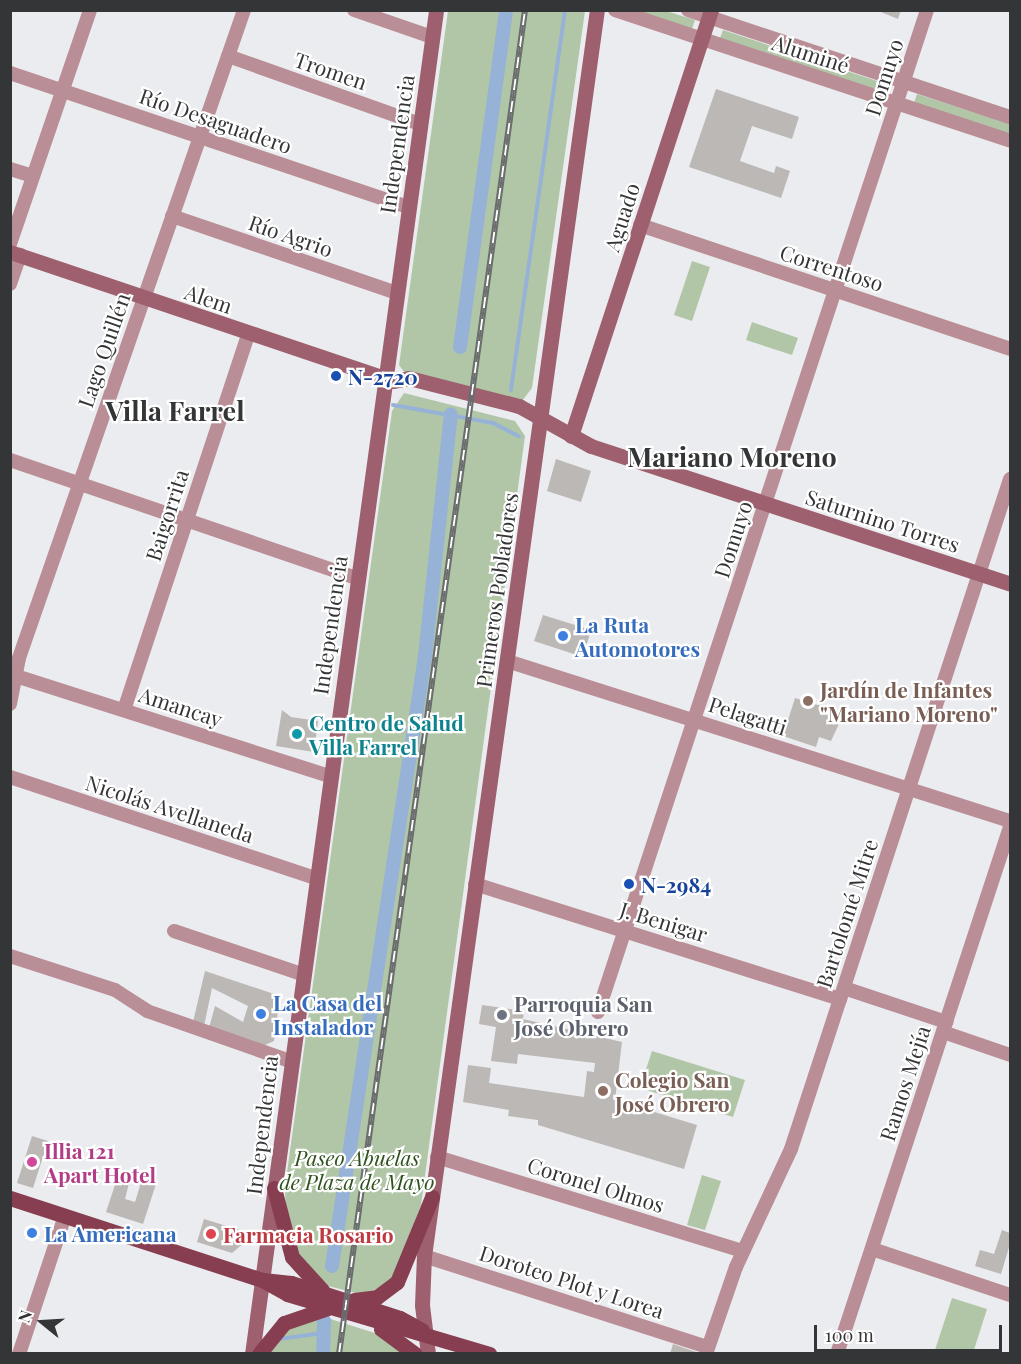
<!DOCTYPE html>
<html>
<head>
<meta charset="utf-8">
<style>
	body { margin:0 }
	#map { position:relative; width:1021px; height:1364px; overflow:hidden; background:#ebecf0; font-family:"Playfair Display",serif }
	div>[style] { position:absolute }
	[style*='--x'] { left:calc(var(--x)*1px); top:calc(var(--y)*1px); width:calc(var(--w)*1px); rotate:calc(var(--a)*1deg) }
	.green>* { inset:0; background:#b1c6a7 }
	.stream>* { height:4px; margin:-2px; padding:0 2px; transform-origin:2px; border-radius:2px; background:#97b2d7 }
	.canal>* { height:14px; margin:-7px; padding:0 7px; transform-origin:7px; border-radius:7px; background:#97b2d7 }
	.building>* { inset:0; background:#bbb8b6 }
	.street>* { height:14px; margin:-7px; padding:0 7px; transform-origin:7px; border-radius:7px; background:#ba8e96 }
	.secondary>* { height:15px; margin:-7.5px; padding:0 7.5px; transform-origin:7.5px; border-radius:7.5px; background:#9e606e }
	.primary>* { height:15px; margin:-7.5px; padding:0 7.5px; transform-origin:7.5px; border-radius:7.5px; background:#883e51 }
	.rail>* { height:6px; margin-top:-3px; transform-origin:0; background:repeating-linear-gradient(90deg,#fff 0 11px,#6b6c6e 0 22px); box-sizing:border-box; border-block:2px solid #6b6c6e }
	.dots>* { width:16px; height:16px; translate:-50% -50%; box-sizing:border-box; border:3px solid #fff; border-radius:50% }
	span { translate:-50% -50%; white-space:nowrap; text-align:center; line-height:1.15; -webkit-text-stroke:4.5px #fff; paint-order:stroke }
	.street-label { font-size:21px; color:#343536 }
	.transit-label { font-size:21px; color:#164399; font-weight:700 }
	.left { translate:0 -50%; text-align:left }
	.shop-label { font-size:21px; color:#366cbe; font-weight:700 }
	.education-label { font-size:21px; color:#785e54; font-weight:700 }
	.culture-label { font-size:21px; color:#0d838f; font-weight:700 }
	.worship-label { font-size:21px; color:#5b616d; font-weight:700 }
	.hotel-label { font-size:21px; color:#b23c85; font-weight:700 }
	.park-label { font-size:21px; color:#2f521c; font-style:italic }
	.health-label { font-size:21px; color:#be3a42; font-weight:700 }
	.district-label { font-size:27px; color:#343536; font-weight:700 }
	.frame { position:absolute; inset:0; border:12px solid #343536; pointer-events:none }
	.north { position:absolute; left:12px; top:1292px; width:60px; height:60px; -webkit-text-stroke:4px #fff; paint-order:stroke; rotate:288deg; font-size:16px; font-weight:700; line-height:24px; text-align:center; color:#343536 }
	.north::after { content:''; display:block; margin:auto; width:21px; height:27px; background:#343536; clip-path:polygon(50% 0,100% 100%,50% 72%,0 100%) }
	.scale { position:absolute; left:814px; top:1325px; width:188px; height:27px; box-sizing:border-box; border:3px solid #343536; border-top:0; padding-left:8px; font-size:18px; line-height:21px; white-space:nowrap; color:#343536; -webkit-text-stroke:4px #fff; paint-order:stroke }
</style>
</head>
<body>
<div id="map">
	<div class="green">
		<i style="clip-path:polygon(448px 11px,585px 11px,532px 388px,522px 401px,405px 373px,399px 365px)"></i>
		<i style="clip-path:polygon(634px 11px,666px 11px,695px 20px,692px 29px)"></i>
		<i style="clip-path:polygon(723px 30px,880px 82px,877px 91px,720px 38px)"></i>
		<i style="clip-path:polygon(917px 94px,1010px 124px,1010px 135px,914px 103px)"></i>
		<i style="clip-path:polygon(692px 261px,710px 267px,692px 321px,674px 315px)"></i>
		<i style="clip-path:polygon(752px 322px,798px 338px,792px 355px,746px 340px)"></i>
		<i style="clip-path:polygon(404px 393px,515px 421px,525px 436px,421px 1205px,391px 1282px,364px 1295px,324px 1285px,304px 1268px,286px 1215px,285px 1187px,392px 411px)"></i>
		<i style="clip-path:polygon(652px 1051px,745px 1080px,733px 1117px,640px 1088px)"></i>
		<i style="clip-path:polygon(702px 1175px,721px 1181px,705px 1230px,687px 1225px)"></i>
		<i style="clip-path:polygon(952px 1298px,987px 1309px,973px 1353px,934px 1353px)"></i>
		<i style="clip-path:polygon(321px 1316px,381px 1335px,407px 1354px,265px 1354px,286px 1328px)"></i>
	</div>
	<div class="stream">
		<i style="--x:511;--y:390;--w:384;--a:-81.9"></i>
		<i style="--x:393;--y:405;--w:102;--a:10.2"></i>
		<i style="--x:493;--y:423;--w:29;--a:27"></i>
		<i style="--x:279;--y:1339;--w:45;--a:-7.6"></i>
	</div>
	<div class="canal">
		<i style="--x:460;--y:347;--w:340;--a:-82.2"></i>
		<i style="--x:332;--y:1266;--w:617;--a:-81.33"></i>
		<i style="--x:425;--y:656;--w:243;--a:-83.9"></i>
		<i style="--x:323;--y:1354;--w:33;--a:-88"></i>
	</div>
	<div class="building">
		<i style="clip-path:polygon(876px 10px,901px 10px,898px 19px)"></i>
		<i style="clip-path:polygon(716px 89px,799px 117px,792px 139px,752px 126px,740px 161px,774px 173px,776px 166px,790px 171px,781px 198px,689px 167px)"></i>
		<i style="clip-path:polygon(556px 459px,591px 471px,581px 502px,547px 491px)"></i>
		<i style="clip-path:polygon(543px 615px,591px 630px,583px 657px,534px 641px)"></i>
		<i style="clip-path:polygon(795px 698px,844px 713px,831px 741px,819px 737px,816px 747px,783px 736px)"></i>
		<i style="clip-path:polygon(282px 710px,291px 717px,318px 721px,314px 752px,276px 746px)"></i>
		<i style="clip-path:polygon(205px 971px,280px 996px,274px 1041px,263px 1046px,209px 1028px,215px 1006px,243px 1022px,248px 1006px,212px 988px,204px 1026px,193px 1022px)"></i>
		<i style="clip-path:polygon(482px 1005px,524px 1011px,523px 1019px,622px 1042px,615px 1100px,697px 1125px,684px 1169px,538px 1125px,538px 1120px,508px 1116px,509px 1110px,463px 1102px,468px 1065px,491px 1068px,489px 1083px,584px 1097px,587px 1071px,594px 1072px,595px 1063px,518px 1054px,517px 1064px,491px 1061px,496px 1027px,479px 1024px)"></i>
		<i style="clip-path:polygon(32px 1136px,48px 1141px,33px 1188px,17px 1183px)"></i>
		<i style="clip-path:polygon(143px 1176px,157px 1181px,143px 1224px,106px 1212px,117px 1179px,129px 1183px,125px 1199px,135px 1202px)"></i>
		<i style="clip-path:polygon(204px 1219px,246px 1232px,245px 1242px,232px 1253px,197px 1242px)"></i>
		<i style="clip-path:polygon(1002px 1230px,1010px 1233px,1010px 1244px,1001px 1274px,975px 1266px,980px 1250px,994px 1254px)"></i>
		<i style="clip-path:polygon(673px 1344px,699px 1353px,699px 1354px,670px 1354px)"></i>
	</div>
	<div class="street">
		<i style="--x:354;--y:10;--w:83;--a:19.1"></i>
		<i style="--x:615;--y:10;--w:416;--a:18.3"></i>
		<i style="--x:688;--y:10;--w:339;--a:18.4"></i>
		<i style="--x:228;--y:56;--w:204;--a:19.5"></i>
		<i style="--x:10;--y:73;--w:421;--a:18.6"></i>
		<i style="--x:10;--y:169;--w:24;--a:17"></i>
		<i style="--x:172;--y:216;--w:238;--a:18.9"></i>
		<i style="--x:640;--y:225;--w:390;--a:18.5"></i>
		<i style="--x:10;--y:244;--w:247;--a:-71.1"></i>
		<i style="--x:10;--y:284;--w:31;--a:-71"></i>
		<i style="--x:10;--y:460;--w:367;--a:18.8"></i>
		<i style="--x:507;--y:661;--w:528;--a:17.65"></i>
		<i style="--x:19;--y:677;--w:326;--a:17.7"></i>
		<i style="--x:10;--y:704;--w:47;--a:-78.9"></i>
		<i style="--x:19;--y:658;--w:686;--a:-70.85"></i>
		<i style="--x:124;--y:710;--w:396;--a:-71.7"></i>
		<i style="--x:10;--y:777;--w:321;--a:18.3"></i>
		<i style="--x:475;--y:884;--w:383;--a:17.5"></i>
		<i style="--x:174;--y:931;--w:135;--a:18.6"></i>
		<i style="--x:10;--y:956;--w:110;--a:17.9"></i>
		<i style="--x:115;--y:990;--w:38;--a:33"></i>
		<i style="--x:147;--y:1011;--w:151;--a:19.3"></i>
		<i style="--x:844;--y:988;--w:108;--a:18.4"></i>
		<i style="--x:598;--y:1012;--w:1055;--a:-71.82"></i>
		<i style="--x:943;--y:1032;--w:71;--a:18.9"></i>
		<i style="--x:437;--y:1157;--w:320;--a:17.1"></i>
		<i style="--x:872;--y:1249;--w:145;--a:18.4"></i>
		<i style="--x:424;--y:1256;--w:298;--a:17.8"></i>
		<i style="--x:19;--y:1354;--w:145;--a:-71.6"></i>
		<i style="--x:706;--y:1354;--w:92;--a:-71"></i>
		<i style="--x:736;--y:1267;--w:130;--a:-65"></i>
		<i style="--x:791;--y:1149;--w:705;--a:-71.9"></i>
		<i style="--x:837;--y:1354;--w:555;--a:-71.83"></i>
	</div>
	<div class="secondary">
		<i style="--x:10;--y:252;--w:404;--a:18.6"></i>
		<i style="--x:394;--y:381;--w:15;--a:-11"></i>
		<i style="--x:409;--y:378;--w:114;--a:14.3"></i>
		<i style="--x:519;--y:406;--w:82;--a:29.1"></i>
		<i style="--x:591;--y:446;--w:441;--a:18.2"></i>
		<i style="--x:571;--y:436;--w:448;--a:-71.8"></i>
		<i style="--x:252;--y:1354;--w:1357;--a:-82.2"></i>
		<i style="--x:428;--y:1354;--w:49;--a:-97"></i>
		<i style="--x:422;--y:1305;--w:49;--a:-87.7"></i>
		<i style="--x:424;--y:1256;--w:1258;--a:-82.1"></i>
	</div>
	<div class="primary">
		<i style="--x:274;--y:1188;--w:71;--a:75.4"></i>
		<i style="--x:292;--y:1257;--w:45;--a:47.7"></i>
		<i style="--x:10;--y:1198;--w:265;--a:18"></i>
		<i style="--x:262;--y:1280;--w:29;--a:29"></i>
		<i style="--x:287;--y:1294;--w:211;--a:16.5"></i>
		<i style="--x:263;--y:1280;--w:28;--a:6"></i>
		<i style="--x:291;--y:1283;--w:114;--a:17.8"></i>
		<i style="--x:400;--y:1318;--w:25;--a:29"></i>
		<i style="--x:354;--y:1300;--w:23;--a:-7"></i>
		<i style="--x:377;--y:1297;--w:25;--a:-37"></i>
		<i style="--x:397;--y:1282;--w:92;--a:-67.6"></i>
		<i style="--x:381;--y:1329;--w:42;--a:36.3"></i>
		<i style="--x:259;--y:1354;--w:40;--a:-51"></i>
		<i style="--x:284;--y:1323;--w:46;--a:-18.8"></i>
	</div>
	<div class="rail">
		<i style="--x:339;--y:1354;--w:1357;--a:-82.12"></i>
	</div>
	<div class="dots">
		<i style="left:336px;top:376px;background:#1a4fb4"></i>
		<i style="left:563px;top:636px;background:#3f7fe0"></i>
		<i style="left:808px;top:701px;background:#8d6e63"></i>
		<i style="left:297px;top:734px;background:#0f9aa8"></i>
		<i style="left:629px;top:884px;background:#1a4fb4"></i>
		<i style="left:261px;top:1014px;background:#3f7fe0"></i>
		<i style="left:502px;top:1015px;background:#6b7280"></i>
		<i style="left:603px;top:1091px;background:#8d6e63"></i>
		<i style="left:32px;top:1162px;background:#d1479c"></i>
		<i style="left:32px;top:1233px;background:#3f7fe0"></i>
		<i style="left:211px;top:1234px;background:#e0444e"></i>
	</div>
	<div class="street-label">
		<span style="left:811px;top:53px;rotate:18deg">Aluminé</span>
		<span style="left:331px;top:70px;rotate:19deg">Tromen</span>
		<span style="left:883px;top:77px;rotate:-72deg">Domuyo</span>
		<span style="left:216px;top:120px;rotate:19deg">Río Desaguadero</span>
		<span style="left:396px;top:144px;rotate:-82deg">Independencia</span>
		<span style="left:621px;top:217px;rotate:-72deg">Aguado</span>
		<span style="left:291px;top:235px;rotate:19deg">Río Agrio</span>
		<span style="left:832px;top:267px;rotate:18deg">Correntoso</span>
		<span style="left:209px;top:298px;rotate:19deg">Alem</span>
		<span style="left:103px;top:350px;rotate:-71deg">Lago Quillén</span>
		<span style="left:166px;top:515px;rotate:-72deg">Baigorrita</span>
		<span style="left:883px;top:520px;rotate:18deg">Saturnino Torres</span>
		<span style="left:732px;top:539px;rotate:-72deg">Domuyo</span>
		<span style="left:496px;top:590px;rotate:-82deg">Primeros Pobladores</span>
		<span style="left:329px;top:625px;rotate:-82deg">Independencia</span>
		<span style="left:181px;top:706px;rotate:18deg">Amancay</span>
		<span style="left:748px;top:715px;rotate:18deg">Pelagatti</span>
		<span style="left:170px;top:808px;rotate:18deg">Nicolás Avellaneda</span>
		<span style="left:846px;top:913px;rotate:-72deg">Bartolomé Mitre</span>
		<span style="left:664px;top:921px;rotate:17deg">J. Benigar</span>
		<span style="left:904px;top:1083px;rotate:-72deg">Ramos Mejía</span>
		<span style="left:261px;top:1125px;rotate:-83deg">Independencia</span>
		<span style="left:596px;top:1184px;rotate:17deg">Coronel Olmos</span>
		<span style="left:572px;top:1281px;rotate:18deg">Doroteo Plot y Lorea</span>
	</div>
	<div class="transit-label">
		<span class="left" style="left:348px;top:376px">N-2720</span>
		<span class="left" style="left:641px;top:884px">N-2984</span>
	</div>
	<div class="shop-label">
		<span class="left" style="left:575px;top:636px">La Ruta<br>Automotores</span>
		<span class="left" style="left:273px;top:1014px">La Casa del<br>Instalador</span>
		<span class="left" style="left:44px;top:1233px">La Americana</span>
	</div>
	<div class="education-label">
		<span class="left" style="left:820px;top:701px">Jardín de Infantes<br>"Mariano Moreno"</span>
		<span class="left" style="left:615px;top:1091px">Colegio San<br>José Obrero</span>
	</div>
	<div class="culture-label">
		<span class="left" style="left:309px;top:734px">Centro de Salud<br>Villa Farrel</span>
	</div>
	<div class="worship-label">
		<span class="left" style="left:514px;top:1015px">Parroquia San<br>José Obrero</span>
	</div>
	<div class="hotel-label">
		<span class="left" style="left:44px;top:1162px">Illia 121<br>Apart Hotel</span>
	</div>
	<div class="park-label">
		<span style="left:357px;top:1169px">Paseo Abuelas<br>de Plaza de Mayo</span>
	</div>
	<div class="health-label">
		<span class="left" style="left:223px;top:1234px">Farmacia Rosario</span>
	</div>
	<div class="district-label">
		<span style="left:175px;top:411px">Villa Farrel</span>
		<span style="left:732px;top:457px">Mariano Moreno</span>
	</div>
	<div class="frame"></div>
	<div class="north">N</div>
	<div class="scale">100 m</div>
</div>
</body>
</html>
